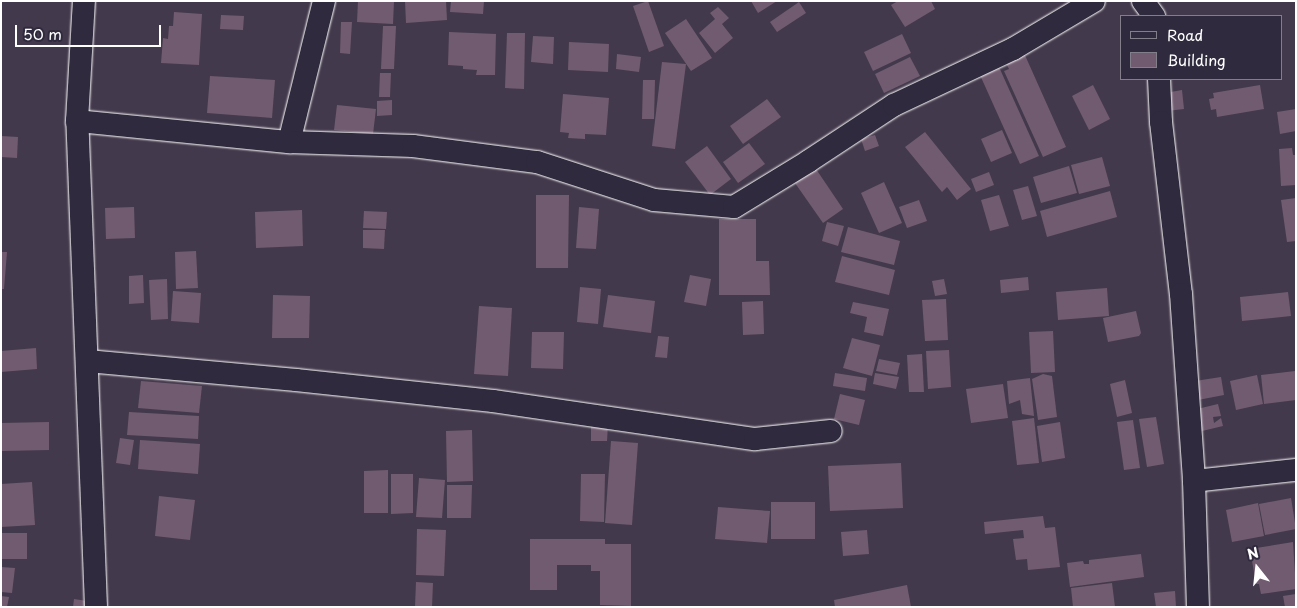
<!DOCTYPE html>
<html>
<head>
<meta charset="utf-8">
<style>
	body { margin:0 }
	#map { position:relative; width:1297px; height:608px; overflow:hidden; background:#43394c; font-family:"Playpen Sans",sans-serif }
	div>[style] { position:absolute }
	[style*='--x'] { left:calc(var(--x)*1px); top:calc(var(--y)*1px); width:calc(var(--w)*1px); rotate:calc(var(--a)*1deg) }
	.building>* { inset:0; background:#715b70 }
	.roads { filter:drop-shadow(0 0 1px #fff) drop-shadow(0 0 1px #fff) }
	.minor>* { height:22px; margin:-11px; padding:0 11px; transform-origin:11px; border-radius:11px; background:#2f2a3d }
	span { translate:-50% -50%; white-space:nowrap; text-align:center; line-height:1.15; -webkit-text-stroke:5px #2f2a3d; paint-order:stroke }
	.frame { position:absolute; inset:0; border:2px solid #fff; pointer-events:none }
	.legend { position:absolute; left:1120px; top:15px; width:162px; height:65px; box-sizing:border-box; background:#2f2a3d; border:1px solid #827f8b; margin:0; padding:6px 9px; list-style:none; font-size:15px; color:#fff }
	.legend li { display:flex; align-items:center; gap:10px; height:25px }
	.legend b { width:25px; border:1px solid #827f8b }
	.north { position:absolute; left:1232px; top:543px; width:50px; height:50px; -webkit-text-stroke:4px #2f2a3d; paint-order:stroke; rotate:344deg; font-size:14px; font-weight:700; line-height:20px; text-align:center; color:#fff }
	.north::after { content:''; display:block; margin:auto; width:18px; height:22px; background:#fff; clip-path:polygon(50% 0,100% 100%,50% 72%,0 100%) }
	.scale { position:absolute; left:15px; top:25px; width:146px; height:22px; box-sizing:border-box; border:2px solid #fff; border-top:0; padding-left:6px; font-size:15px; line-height:18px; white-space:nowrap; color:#fff; -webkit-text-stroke:4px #2f2a3d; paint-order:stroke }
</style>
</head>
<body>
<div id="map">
	<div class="building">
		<i style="clip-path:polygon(358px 1px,394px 1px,393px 24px,357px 22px)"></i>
		<i style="clip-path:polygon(405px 1px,446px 1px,447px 20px,406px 23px)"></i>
		<i style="clip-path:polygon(451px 1px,484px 1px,483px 14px,450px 12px)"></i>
		<i style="clip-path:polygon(648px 1px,664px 46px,649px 52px,633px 6px)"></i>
		<i style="clip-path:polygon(751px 1px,777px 1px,758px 13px)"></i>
		<i style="clip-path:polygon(898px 1px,931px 1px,935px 9px,905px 27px,891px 5px)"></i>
		<i style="clip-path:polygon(799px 2px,806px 13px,777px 32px,770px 22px)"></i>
		<i style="clip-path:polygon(718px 7px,729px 18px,722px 24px,733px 38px,715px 53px,699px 33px,715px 19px,710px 13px)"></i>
		<i style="clip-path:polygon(174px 12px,202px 14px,199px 65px,161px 63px,163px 38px,168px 39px,169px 26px,173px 26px)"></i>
		<i style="clip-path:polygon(221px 15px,244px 16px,243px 30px,220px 29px)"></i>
		<i style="clip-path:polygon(686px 19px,712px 58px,691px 71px,665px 33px)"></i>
		<i style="clip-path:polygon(341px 22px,352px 22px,350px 54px,340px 53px)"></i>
		<i style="clip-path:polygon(383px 26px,396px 26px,394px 69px,381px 69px)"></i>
		<i style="clip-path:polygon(449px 32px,496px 34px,495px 75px,476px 75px,477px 70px,463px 69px,463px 66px,448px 65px)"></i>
		<i style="clip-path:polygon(507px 33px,525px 33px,524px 89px,505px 88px)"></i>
		<i style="clip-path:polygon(902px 34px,911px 53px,873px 71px,864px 52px)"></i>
		<i style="clip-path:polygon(533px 36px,554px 37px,553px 64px,531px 62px)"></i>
		<i style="clip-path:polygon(569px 42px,609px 44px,608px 72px,568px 70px)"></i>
		<i style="clip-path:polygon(1024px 53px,1066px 147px,1043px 157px,1004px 71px,1009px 69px,1005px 61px)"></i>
		<i style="clip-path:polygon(617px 54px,641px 57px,639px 72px,616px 69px)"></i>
		<i style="clip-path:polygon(910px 57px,920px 76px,884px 93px,875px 74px)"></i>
		<i style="clip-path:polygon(662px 62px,686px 64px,675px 149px,652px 146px)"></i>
		<i style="clip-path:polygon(999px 67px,1039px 156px,1020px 164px,980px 75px)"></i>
		<i style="clip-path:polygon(380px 73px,391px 73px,390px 97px,379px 97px)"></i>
		<i style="clip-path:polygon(210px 76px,275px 80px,272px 118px,207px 113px)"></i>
		<i style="clip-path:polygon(643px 80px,655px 80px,654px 119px,642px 119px)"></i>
		<i style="clip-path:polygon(1093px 85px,1110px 119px,1089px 130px,1072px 96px)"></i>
		<i style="clip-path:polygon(1260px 85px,1264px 109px,1217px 117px,1216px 109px,1211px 110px,1209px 99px,1214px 98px,1213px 93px)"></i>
		<i style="clip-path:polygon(1182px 90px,1184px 109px,1167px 111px,1165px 93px)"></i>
		<i style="clip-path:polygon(563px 94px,609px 98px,606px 135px,585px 134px,585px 139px,568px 138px,569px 133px,560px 132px)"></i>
		<i style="clip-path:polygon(767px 99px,781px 117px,743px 144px,730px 126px)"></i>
		<i style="clip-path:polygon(392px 100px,392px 115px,377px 116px,377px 101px)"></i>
		<i style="clip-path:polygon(337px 105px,376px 109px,373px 134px,334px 130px)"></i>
		<i style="clip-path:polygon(1296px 109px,1296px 131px,1280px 134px,1277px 112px)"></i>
		<i style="clip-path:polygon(1002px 130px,1012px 153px,991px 162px,981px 139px)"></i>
		<i style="clip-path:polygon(925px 132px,971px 189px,957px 200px,947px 187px,942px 192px,905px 147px)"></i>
		<i style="clip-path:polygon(875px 135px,879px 146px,865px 151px,861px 139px)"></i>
		<i style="clip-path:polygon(1px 136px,18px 137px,17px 158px,1px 157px)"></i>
		<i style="clip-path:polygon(749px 143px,765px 164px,738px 183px,723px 162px)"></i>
		<i style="clip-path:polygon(707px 146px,731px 179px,710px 195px,685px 162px)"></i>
		<i style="clip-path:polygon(1292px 148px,1293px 155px,1296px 155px,1296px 185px,1281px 186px,1279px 149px)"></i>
		<i style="clip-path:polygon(1102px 157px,1110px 186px,1079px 194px,1071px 165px)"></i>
		<i style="clip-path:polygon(1069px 166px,1077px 193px,1041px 203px,1033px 177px)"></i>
		<i style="clip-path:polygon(816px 169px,843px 209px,823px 223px,795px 183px)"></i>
		<i style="clip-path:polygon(989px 172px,994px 185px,976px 192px,971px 179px)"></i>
		<i style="clip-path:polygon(884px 182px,902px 223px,879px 233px,861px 193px)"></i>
		<i style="clip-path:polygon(1028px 186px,1037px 216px,1022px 220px,1013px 190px)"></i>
		<i style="clip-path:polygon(1110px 191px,1117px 217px,1047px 237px,1040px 211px)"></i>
		<i style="clip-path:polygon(536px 195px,569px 195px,568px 268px,536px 268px)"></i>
		<i style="clip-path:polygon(999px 195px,1009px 226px,990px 231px,981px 200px)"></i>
		<i style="clip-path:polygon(1296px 198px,1296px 241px,1287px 242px,1281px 200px)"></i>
		<i style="clip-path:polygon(919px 200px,927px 221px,907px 228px,899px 207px)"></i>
		<i style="clip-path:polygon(134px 207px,135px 238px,106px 239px,105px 208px)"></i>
		<i style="clip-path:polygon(579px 207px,599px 209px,596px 249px,576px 248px)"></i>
		<i style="clip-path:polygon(302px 210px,303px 246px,256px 248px,255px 212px)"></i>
		<i style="clip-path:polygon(364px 211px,387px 212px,386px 229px,363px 228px)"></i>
		<i style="clip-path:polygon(719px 219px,756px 219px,756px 261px,769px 261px,770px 295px,719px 295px)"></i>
		<i style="clip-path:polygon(827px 222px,844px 226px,838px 246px,822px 241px)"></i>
		<i style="clip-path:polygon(848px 227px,900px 241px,894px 265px,841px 252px)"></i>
		<i style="clip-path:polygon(363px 230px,385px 230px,384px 249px,363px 248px)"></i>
		<i style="clip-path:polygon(196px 251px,198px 288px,176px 289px,175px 252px)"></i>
		<i style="clip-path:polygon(1px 252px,7px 252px,4px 289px,1px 289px)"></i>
		<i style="clip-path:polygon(842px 256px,895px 270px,889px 295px,835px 282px)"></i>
		<i style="clip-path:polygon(143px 275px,144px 303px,129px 304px,129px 276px)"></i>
		<i style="clip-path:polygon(690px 275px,711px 279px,706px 306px,684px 302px)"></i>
		<i style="clip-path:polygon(1028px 277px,1029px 290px,1001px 293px,1000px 280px)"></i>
		<i style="clip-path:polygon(167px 279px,168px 319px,151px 320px,149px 280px)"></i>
		<i style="clip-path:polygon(944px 279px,947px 294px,935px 296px,932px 281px)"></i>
		<i style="clip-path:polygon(580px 287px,601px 289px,598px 324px,577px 322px)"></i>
		<i style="clip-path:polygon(1107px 288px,1109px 316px,1058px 320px,1056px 292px)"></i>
		<i style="clip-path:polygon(173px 291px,201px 293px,199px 323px,171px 321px)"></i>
		<i style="clip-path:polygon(1288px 292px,1291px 316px,1242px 321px,1240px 297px)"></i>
		<i style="clip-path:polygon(273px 295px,310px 296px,309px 338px,272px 338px)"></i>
		<i style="clip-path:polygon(608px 295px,655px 301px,651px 333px,603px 327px)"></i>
		<i style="clip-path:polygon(946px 299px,948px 340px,925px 341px,922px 300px)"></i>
		<i style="clip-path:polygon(763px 301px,764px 334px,743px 335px,742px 302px)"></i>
		<i style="clip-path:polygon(853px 302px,889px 309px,883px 336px,864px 332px,867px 317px,850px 313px)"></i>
		<i style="clip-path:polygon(479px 306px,512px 308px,508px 376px,474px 374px)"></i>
		<i style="clip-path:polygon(1136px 311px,1141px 333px,1139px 336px,1108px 342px,1103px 318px)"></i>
		<i style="clip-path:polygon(1053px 331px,1055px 372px,1031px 373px,1029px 332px)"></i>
		<i style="clip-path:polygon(532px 332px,564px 332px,563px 369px,531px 368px)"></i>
		<i style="clip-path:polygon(658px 336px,669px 337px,667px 358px,655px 357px)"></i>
		<i style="clip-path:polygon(852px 338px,880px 345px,872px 376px,843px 368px)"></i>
		<i style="clip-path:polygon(36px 348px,37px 369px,1px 372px,1px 351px)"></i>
		<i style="clip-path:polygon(949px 350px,951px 387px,928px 389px,926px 351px)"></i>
		<i style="clip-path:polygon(922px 354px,924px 392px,909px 392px,907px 355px)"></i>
		<i style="clip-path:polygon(879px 359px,900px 363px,897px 375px,876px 371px)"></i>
		<i style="clip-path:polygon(1295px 371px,1296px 400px,1264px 404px,1261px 375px)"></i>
		<i style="clip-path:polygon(835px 373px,867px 378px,865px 391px,833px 386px)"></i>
		<i style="clip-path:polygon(875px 373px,899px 377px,896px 389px,873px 384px)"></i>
		<i style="clip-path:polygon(1043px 374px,1052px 376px,1057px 417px,1038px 420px,1032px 379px)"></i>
		<i style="clip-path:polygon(1257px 375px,1263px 404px,1236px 410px,1230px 381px)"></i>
		<i style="clip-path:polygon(1221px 377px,1224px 395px,1198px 400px,1195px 381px)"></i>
		<i style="clip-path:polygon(1030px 378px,1034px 416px,1022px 414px,1020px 400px,1009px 404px,1007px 381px)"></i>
		<i style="clip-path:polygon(1125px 380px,1132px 413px,1117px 417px,1110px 384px)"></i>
		<i style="clip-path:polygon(141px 381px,202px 386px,199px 413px,138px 408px)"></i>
		<i style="clip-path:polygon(1003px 384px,1008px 418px,971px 423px,966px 389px)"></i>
		<i style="clip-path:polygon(840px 394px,865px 400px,859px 425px,834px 419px)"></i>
		<i style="clip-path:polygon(1218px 404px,1221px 416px,1213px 417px,1214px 423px,1221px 418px,1223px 426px,1198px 432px,1193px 410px)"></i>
		<i style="clip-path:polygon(129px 412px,199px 416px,198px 439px,127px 435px)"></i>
		<i style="clip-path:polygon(1156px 417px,1164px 464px,1147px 467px,1139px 419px)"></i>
		<i style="clip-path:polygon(1034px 418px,1039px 463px,1017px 465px,1012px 421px)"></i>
		<i style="clip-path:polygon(1133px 420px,1140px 468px,1124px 470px,1117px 422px)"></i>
		<i style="clip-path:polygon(49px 422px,49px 450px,2px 451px,1px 423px)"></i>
		<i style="clip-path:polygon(1060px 422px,1065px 458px,1042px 462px,1037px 426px)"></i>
		<i style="clip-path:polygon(591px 423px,608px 424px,607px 441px,591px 441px)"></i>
		<i style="clip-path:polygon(472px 430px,473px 481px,447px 482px,446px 431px)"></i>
		<i style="clip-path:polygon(120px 438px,134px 440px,130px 465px,116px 463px)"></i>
		<i style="clip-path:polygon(140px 440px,200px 444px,198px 474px,138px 469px)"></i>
		<i style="clip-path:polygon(611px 441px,638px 443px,632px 525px,605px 523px)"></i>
		<i style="clip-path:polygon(901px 463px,903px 508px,830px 511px,828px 466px)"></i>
		<i style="clip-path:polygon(388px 470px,388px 513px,364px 513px,364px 471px)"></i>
		<i style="clip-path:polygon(391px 474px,413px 474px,413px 513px,391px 514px)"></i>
		<i style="clip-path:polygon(581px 474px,605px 474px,604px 522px,580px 521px)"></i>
		<i style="clip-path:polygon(419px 478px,445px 480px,442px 518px,416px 517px)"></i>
		<i style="clip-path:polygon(32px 482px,35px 525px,1px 527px,1px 484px)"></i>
		<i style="clip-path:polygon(447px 485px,472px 485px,471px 518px,447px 518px)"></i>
		<i style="clip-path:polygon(159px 496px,195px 500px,190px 540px,155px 536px)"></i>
		<i style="clip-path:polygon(1291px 498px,1296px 529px,1265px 535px,1259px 504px)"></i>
		<i style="clip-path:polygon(771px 502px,815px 502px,815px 539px,771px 539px)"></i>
		<i style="clip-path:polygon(1258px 503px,1264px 536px,1232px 542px,1226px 510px)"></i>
		<i style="clip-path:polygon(718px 507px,770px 511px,767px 543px,715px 539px)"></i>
		<i style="clip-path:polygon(1043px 516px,1045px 528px,1055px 527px,1060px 567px,1028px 570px,1027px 559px,1016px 560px,1013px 539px,1024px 538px,1023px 530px,985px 534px,984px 522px)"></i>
		<i style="clip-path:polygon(417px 529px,446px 530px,444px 576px,416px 575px)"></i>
		<i style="clip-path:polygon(867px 530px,869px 554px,843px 556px,841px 532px)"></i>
		<i style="clip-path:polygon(1px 533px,27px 533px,27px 559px,1px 559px)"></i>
		<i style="clip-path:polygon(530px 539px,605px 539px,605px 544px,631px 544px,631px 606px,600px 605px,600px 571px,591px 571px,591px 565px,557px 565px,557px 590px,530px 590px)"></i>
		<i style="clip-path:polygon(1293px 542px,1296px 589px,1261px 594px,1259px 584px,1256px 584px,1250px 549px)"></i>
		<i style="clip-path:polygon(1141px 554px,1144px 577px,1070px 587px,1067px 563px,1083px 561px,1084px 564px,1089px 564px,1089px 560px)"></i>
		<i style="clip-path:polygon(1px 567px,15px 568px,12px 593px,1px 592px)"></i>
		<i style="clip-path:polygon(416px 582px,433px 583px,432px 607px,415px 607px)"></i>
		<i style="clip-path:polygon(1112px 583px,1115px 607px,1073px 607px,1071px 588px)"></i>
		<i style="clip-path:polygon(907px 585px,911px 607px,835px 607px,834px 600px)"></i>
		<i style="clip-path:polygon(1175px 591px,1176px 607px,1156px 607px,1154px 593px)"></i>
		<i style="clip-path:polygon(1296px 594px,1296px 607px,1285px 607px,1283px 596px)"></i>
		<i style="clip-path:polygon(1px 596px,9px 597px,7px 607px,1px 607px)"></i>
		<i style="clip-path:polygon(74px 599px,87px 601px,86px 607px,73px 607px)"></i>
	</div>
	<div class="roads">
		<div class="minor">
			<i style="--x:324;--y:1;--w:145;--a:103.9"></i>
			<i style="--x:289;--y:142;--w:124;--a:1.8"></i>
			<i style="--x:413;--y:146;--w:125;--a:7.4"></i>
			<i style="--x:537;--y:162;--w:123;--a:18"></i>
			<i style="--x:654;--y:200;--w:80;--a:5"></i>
			<i style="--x:734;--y:207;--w:88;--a:-31.5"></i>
			<i style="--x:809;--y:161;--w:102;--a:-33.4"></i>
			<i style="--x:894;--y:105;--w:132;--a:-25.2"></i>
			<i style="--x:1013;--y:49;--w:94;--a:-30.7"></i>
			<i style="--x:1143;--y:1;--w:19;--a:54"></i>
			<i style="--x:1159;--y:79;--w:43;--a:87.3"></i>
			<i style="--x:1161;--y:122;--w:173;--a:83.4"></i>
			<i style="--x:1181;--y:294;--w:187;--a:86"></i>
			<i style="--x:1194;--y:481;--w:126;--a:88.2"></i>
			<i style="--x:77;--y:121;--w:120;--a:-86.7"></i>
			<i style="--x:87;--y:361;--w:210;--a:5.2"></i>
			<i style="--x:296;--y:380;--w:198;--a:6.1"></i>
			<i style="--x:493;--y:401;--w:265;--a:8.3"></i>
			<i style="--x:755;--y:439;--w:76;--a:-6"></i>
			<i style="--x:1194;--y:481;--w:103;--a:-6.2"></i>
			<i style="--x:96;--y:607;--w:486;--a:-92.2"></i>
			<i style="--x:77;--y:121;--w:213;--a:5.7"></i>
		</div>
	</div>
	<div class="frame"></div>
	<ul class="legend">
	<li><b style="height:6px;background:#2f2a3d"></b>Road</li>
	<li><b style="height:14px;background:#715b70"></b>Building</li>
	</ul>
	<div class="north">N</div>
	<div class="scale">50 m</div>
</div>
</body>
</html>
